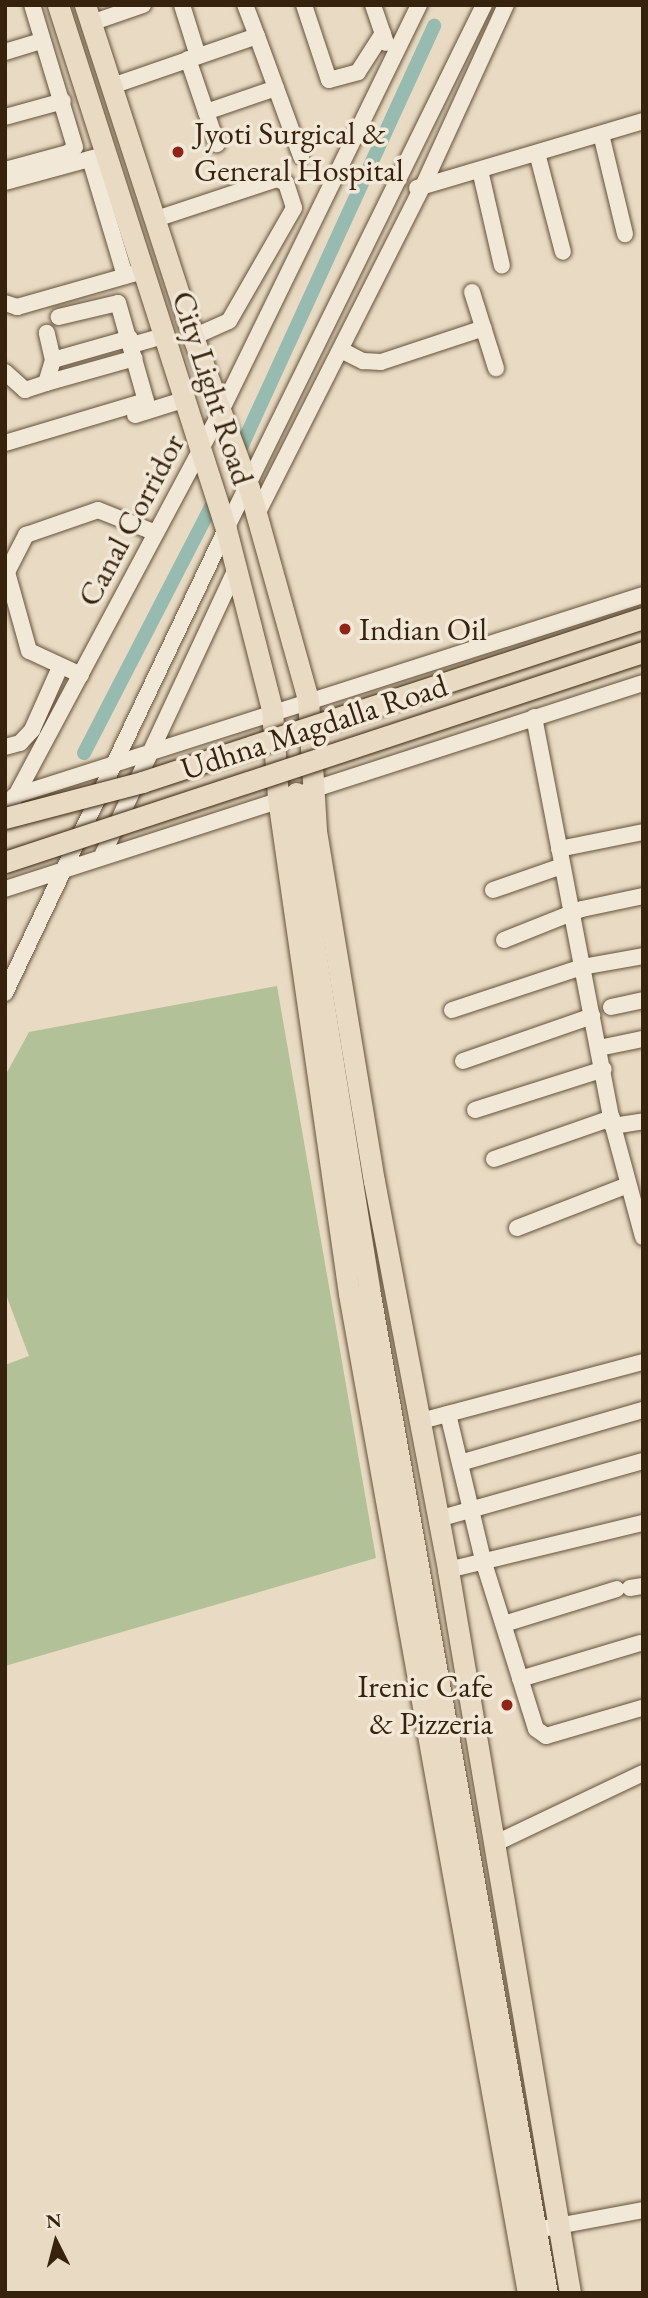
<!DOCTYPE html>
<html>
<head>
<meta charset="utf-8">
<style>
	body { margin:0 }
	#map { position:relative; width:648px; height:2298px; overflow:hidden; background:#e9dbc3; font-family:"EB Garamond",serif }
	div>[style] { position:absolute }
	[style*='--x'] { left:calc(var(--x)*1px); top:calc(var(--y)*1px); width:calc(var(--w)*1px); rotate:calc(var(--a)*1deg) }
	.green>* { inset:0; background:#b2c197 }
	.canal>* { height:14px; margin:-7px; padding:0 7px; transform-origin:7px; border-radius:7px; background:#97bbb0 }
	.roads { filter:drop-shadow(0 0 2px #64513a) drop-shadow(0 0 2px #64513a) }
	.minor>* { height:16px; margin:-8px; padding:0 8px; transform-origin:8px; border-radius:8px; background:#f1e8d8 }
	.major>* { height:21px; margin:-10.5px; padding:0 10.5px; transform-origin:10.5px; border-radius:10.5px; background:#e9dbc3 }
	.bridges { filter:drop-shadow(0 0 2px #37230d) drop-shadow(0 0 2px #37230d) }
	.major-bridge>* { height:21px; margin:-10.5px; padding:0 10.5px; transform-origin:10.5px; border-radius:10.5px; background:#e9dbc3 }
	.dots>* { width:19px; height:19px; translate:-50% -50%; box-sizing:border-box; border:4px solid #f1e8d8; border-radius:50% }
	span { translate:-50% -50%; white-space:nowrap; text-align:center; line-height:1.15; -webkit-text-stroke:7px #f1e8d8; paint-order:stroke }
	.poi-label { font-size:32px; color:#37230d }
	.left { translate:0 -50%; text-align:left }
	.right { translate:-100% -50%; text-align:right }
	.street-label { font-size:32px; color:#37230d }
	.frame { position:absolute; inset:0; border:7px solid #37230d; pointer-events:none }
	.north { position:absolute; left:21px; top:2207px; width:70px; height:70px; -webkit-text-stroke:5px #f1e8d8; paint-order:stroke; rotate:354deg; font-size:19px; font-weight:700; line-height:28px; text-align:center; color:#37230d }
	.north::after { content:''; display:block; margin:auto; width:24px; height:32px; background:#37230d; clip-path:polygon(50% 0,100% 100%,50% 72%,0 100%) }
</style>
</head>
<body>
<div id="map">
	<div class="green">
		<i style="clip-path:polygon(277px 986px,376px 1558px,5px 1666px,5px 1365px,29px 1356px,5px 1292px,5px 1076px,29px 1032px)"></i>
	</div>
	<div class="canal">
		<i style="--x:239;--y:452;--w:469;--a:-65.4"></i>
		<i style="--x:84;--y:753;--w:277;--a:-62.7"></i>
	</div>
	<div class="roads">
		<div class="minor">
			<i style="--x:182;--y:5;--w:53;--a:72.6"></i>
			<i style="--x:304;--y:5;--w:79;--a:71.6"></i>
			<i style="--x:329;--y:80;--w:30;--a:-15"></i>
			<i style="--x:358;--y:72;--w:46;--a:-57.3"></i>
			<i style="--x:373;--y:5;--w:40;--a:71.1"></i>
			<i style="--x:91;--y:23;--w:55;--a:-19.1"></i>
			<i style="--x:257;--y:36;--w:128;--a:69.9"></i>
			<i style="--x:5;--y:52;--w:39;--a:-17"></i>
			<i style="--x:188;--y:59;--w:90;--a:71.2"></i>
			<i style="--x:112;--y:86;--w:153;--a:-19"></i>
			<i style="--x:257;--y:36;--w:33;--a:-111"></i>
			<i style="--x:206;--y:112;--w:74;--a:-18.9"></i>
			<i style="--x:5;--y:117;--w:60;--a:-15.4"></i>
			<i style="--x:601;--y:134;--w:103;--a:76.5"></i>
			<i style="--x:537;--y:153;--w:102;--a:75.3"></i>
			<i style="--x:90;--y:159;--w:122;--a:73.3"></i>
			<i style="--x:5;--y:170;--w:65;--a:-15.1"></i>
			<i style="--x:68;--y:153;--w:9;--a:-41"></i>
			<i style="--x:75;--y:147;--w:148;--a:-106.8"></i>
			<i style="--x:480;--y:170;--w:98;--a:77.1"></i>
			<i style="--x:5;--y:182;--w:95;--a:-15.2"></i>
			<i style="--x:417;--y:188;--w:236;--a:-16.5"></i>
			<i style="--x:156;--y:219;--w:127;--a:-18.3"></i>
			<i style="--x:277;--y:179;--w:10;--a:24"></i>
			<i style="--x:286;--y:183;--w:26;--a:72"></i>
			<i style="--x:294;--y:208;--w:130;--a:119.9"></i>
			<i style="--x:229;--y:321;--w:39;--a:156"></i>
			<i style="--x:472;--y:292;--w:80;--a:72.5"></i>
			<i style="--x:5;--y:303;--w:13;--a:18"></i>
			<i style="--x:17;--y:307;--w:131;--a:-15.9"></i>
			<i style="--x:132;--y:345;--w:32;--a:-16"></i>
			<i style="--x:341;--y:350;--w:25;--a:27"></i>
			<i style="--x:363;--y:361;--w:18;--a:3"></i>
			<i style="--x:381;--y:362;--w:108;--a:-18.3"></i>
			<i style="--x:53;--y:360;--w:80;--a:-15.9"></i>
			<i style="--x:5;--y:372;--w:27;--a:42"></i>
			<i style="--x:25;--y:390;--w:22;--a:-18"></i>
			<i style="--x:46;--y:383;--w:24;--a:-73"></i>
			<i style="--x:53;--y:360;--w:28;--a:-103"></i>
			<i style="--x:46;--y:383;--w:92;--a:-15.7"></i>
			<i style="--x:135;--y:415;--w:50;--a:-17.4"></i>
			<i style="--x:5;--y:443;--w:147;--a:-16.6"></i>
			<i style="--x:146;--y:401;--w:102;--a:-105.9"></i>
			<i style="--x:118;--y:303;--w:61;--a:166.7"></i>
			<i style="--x:256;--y:516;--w:370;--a:-63.2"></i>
			<i style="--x:423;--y:186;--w:199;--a:-65.4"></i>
			<i style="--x:81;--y:675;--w:57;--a:-155.2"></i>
			<i style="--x:29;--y:651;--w:82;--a:-105.6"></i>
			<i style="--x:7;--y:572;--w:42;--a:-62.8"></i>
			<i style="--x:26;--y:535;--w:76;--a:-19.1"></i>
			<i style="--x:98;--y:510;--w:62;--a:21.6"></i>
			<i style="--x:534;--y:717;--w:417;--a:79.1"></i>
			<i style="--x:613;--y:1126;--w:115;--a:74.9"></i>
			<i style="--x:5;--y:747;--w:16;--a:-15"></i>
			<i style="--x:20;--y:743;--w:18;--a:-47"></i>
			<i style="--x:32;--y:730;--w:69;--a:-66"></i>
			<i style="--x:14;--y:796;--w:660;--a:-17.72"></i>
			<i style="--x:5;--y:816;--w:459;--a:-61.9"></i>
			<i style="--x:221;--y:411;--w:452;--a:-64"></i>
			<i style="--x:559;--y:849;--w:86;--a:-11.4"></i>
			<i style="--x:103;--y:854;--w:310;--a:-65"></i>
			<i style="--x:5;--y:889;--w:670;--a:-17.89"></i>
			<i style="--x:493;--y:890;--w:73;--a:-19.2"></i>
			<i style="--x:504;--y:940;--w:84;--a:-21.7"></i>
			<i style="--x:582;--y:909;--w:62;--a:-12"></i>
			<i style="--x:5;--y:993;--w:514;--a:-64.53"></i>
			<i style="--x:226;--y:529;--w:584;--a:-63.79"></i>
			<i style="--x:611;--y:1007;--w:33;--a:-12"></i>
			<i style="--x:452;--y:1010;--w:137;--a:-18.3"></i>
			<i style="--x:582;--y:967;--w:62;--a:-10.2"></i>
			<i style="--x:599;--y:1048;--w:45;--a:-11.6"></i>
			<i style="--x:463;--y:1061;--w:137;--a:-19.2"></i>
			<i style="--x:475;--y:1110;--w:135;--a:-17.6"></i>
			<i style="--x:613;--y:1126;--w:30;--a:-9"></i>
			<i style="--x:494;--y:1159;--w:125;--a:-19.2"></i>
			<i style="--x:517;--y:1228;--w:119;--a:-21.2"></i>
			<i style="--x:448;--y:1414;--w:150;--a:76.5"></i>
			<i style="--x:483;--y:1560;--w:177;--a:72.6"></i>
			<i style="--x:536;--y:1729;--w:12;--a:35"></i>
			<i style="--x:546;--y:1736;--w:100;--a:-16.3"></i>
			<i style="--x:421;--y:1421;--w:230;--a:-14.9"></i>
			<i style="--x:460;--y:1463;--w:191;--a:-16.2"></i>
			<i style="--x:438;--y:1519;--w:213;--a:-15.8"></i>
			<i style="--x:448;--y:1570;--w:201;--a:-13.6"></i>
			<i style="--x:630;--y:1588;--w:13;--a:-9"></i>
			<i style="--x:504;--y:1624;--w:118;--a:-17.2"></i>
			<i style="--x:520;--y:1679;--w:125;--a:-16.7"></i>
			<i style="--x:494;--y:1844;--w:165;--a:-25.5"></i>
			<i style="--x:526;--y:2232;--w:119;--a:-10.6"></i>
		</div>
		<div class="major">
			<i style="--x:58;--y:5;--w:550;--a:72.22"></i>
			<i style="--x:226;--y:529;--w:187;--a:75.7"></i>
			<i style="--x:272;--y:710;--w:88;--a:86.1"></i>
			<i style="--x:278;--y:798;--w:501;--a:81.85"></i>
			<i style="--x:349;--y:1294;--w:1015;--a:79.84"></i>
			<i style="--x:85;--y:5;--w:349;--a:72"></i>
			<i style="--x:193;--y:337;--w:161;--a:69.7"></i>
			<i style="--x:249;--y:488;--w:219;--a:74.4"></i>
			<i style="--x:308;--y:699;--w:132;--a:86.5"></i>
			<i style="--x:316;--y:831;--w:355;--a:80.6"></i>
			<i style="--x:374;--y:1181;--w:396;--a:79.2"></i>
			<i style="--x:448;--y:1570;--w:733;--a:80.42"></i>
			<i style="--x:296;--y:793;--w:91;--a:81.2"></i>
			<i style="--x:310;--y:883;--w:30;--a:92"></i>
			<i style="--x:309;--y:913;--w:381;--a:80.9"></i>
			<i style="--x:369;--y:1289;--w:1020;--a:79.95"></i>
		</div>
	</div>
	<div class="bridges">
		<div class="major-bridge">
			<i style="--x:5;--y:818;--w:142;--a:-14.7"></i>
			<i style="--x:142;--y:782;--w:527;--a:-18.13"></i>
			<i style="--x:5;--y:862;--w:672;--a:-18.22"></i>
		</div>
	</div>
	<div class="dots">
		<i style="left:178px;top:152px;background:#8f2418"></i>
		<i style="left:345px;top:629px;background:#8f2418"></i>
		<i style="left:507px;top:1705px;background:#8f2418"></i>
	</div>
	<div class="poi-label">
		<span class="left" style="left:194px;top:152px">Jyoti Surgical &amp;<br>General Hospital</span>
		<span class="left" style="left:359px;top:629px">Indian Oil</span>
		<span class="right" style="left:493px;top:1705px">Irenic Cafe<br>&amp; Pizzeria</span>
	</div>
	<div class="street-label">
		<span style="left:213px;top:388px;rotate:72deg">City Light Road</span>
		<span style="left:131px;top:520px;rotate:-62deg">Canal Corridor</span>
		<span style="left:314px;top:727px;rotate:-18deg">Udhna Magdalla Road</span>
	</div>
	<div class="frame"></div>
	<div class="north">N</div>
</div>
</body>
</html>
